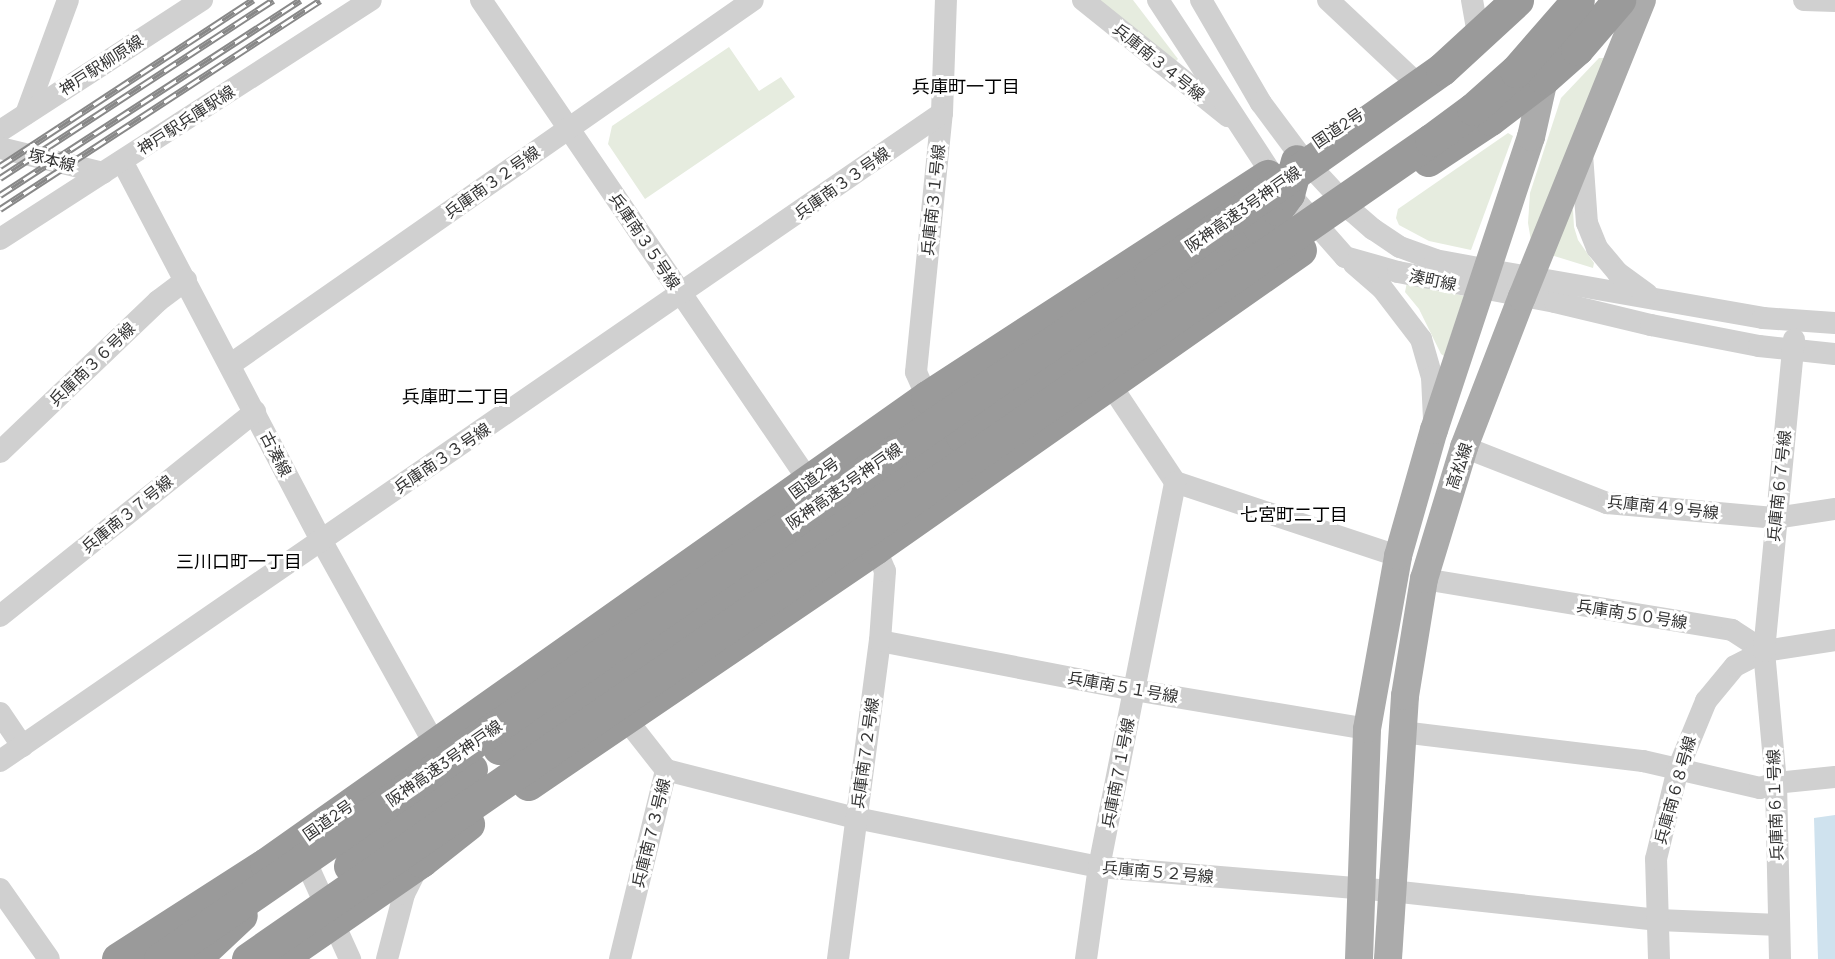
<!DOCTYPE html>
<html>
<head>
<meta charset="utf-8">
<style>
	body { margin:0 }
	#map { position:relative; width:1835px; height:959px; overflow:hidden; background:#fff; font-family:Manrope,"Noto Sans JP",sans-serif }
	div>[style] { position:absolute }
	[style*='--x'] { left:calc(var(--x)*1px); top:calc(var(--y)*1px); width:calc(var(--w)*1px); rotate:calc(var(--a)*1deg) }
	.green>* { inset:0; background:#e6ecdf }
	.water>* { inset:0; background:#cfe2ee }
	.minor>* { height:22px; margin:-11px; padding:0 11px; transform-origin:11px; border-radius:11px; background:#d0d0d0 }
	.major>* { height:28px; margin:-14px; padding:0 14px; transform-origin:14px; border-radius:14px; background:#ababab }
	.highway>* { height:33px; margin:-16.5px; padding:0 16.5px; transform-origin:16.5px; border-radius:16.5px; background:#9a9a9a }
	.rail>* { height:7px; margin-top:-3.5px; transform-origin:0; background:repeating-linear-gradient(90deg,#fff 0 14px,#888 0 28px); box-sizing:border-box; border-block:2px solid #888 }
	.highway-bridge>* { height:33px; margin:-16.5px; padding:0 16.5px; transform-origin:16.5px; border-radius:16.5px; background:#9a9a9a }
	span { translate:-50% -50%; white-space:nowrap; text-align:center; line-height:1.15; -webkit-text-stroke:6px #fff; paint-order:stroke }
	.street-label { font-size:16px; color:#333 }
	.neighbourhood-label { font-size:18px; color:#000 }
</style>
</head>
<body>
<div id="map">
	<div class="green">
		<i style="clip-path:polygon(1098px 0,1133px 0,1178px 59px,1174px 63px)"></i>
		<i style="clip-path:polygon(729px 47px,759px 91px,781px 77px,795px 97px,645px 199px,608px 144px,612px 126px)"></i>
		<i style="clip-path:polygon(1599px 58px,1606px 58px,1531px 241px,1528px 223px,1530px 193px,1561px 98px)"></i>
		<i style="clip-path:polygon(1508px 133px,1513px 136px,1471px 250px,1429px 241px,1399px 225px,1396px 218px,1398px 209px)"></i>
		<i style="clip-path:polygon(1571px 209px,1573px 210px,1574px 227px,1578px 240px,1594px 263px,1593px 268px,1551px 255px)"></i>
		<i style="clip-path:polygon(1407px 282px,1464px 296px,1444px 356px,1441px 354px,1419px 309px,1405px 292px)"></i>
	</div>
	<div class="water">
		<i style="clip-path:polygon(1835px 815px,1835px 959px,1818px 959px,1814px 818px)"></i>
	</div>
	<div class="minor">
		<i style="--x:481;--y:0;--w:582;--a:55.71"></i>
		<i style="--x:1083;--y:0;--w:186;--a:38.7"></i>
		<i style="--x:1158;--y:0;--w:207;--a:56.8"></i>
		<i style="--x:1271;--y:173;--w:112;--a:48.6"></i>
		<i style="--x:1345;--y:257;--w:55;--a:15.8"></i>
		<i style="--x:1398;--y:272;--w:160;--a:10.8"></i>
		<i style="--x:1555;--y:302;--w:99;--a:13.5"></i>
		<i style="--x:1651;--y:325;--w:110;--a:11"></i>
		<i style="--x:1759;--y:346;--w:76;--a:6"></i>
		<i style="--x:1201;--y:0;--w:119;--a:59.8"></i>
		<i style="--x:1261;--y:103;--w:64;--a:53.3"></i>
		<i style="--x:1299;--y:154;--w:78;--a:47.1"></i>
		<i style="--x:1352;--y:211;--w:28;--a:41"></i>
		<i style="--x:1373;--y:229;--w:32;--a:34"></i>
		<i style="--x:1400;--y:247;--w:37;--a:20"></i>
		<i style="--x:1435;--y:260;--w:55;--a:10.5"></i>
		<i style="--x:1489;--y:270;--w:278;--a:9.9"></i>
		<i style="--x:1763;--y:318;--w:72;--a:4"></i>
		<i style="--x:1328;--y:0;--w:114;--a:43.2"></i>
		<i style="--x:1472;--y:0;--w:28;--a:80"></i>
		<i style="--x:1804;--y:0;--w:31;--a:2"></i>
		<i style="--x:26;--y:114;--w:121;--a:-69.8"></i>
		<i style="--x:0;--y:131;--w:241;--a:-33"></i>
		<i style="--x:0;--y:148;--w:106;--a:13.6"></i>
		<i style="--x:1582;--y:154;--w:69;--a:85.9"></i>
		<i style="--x:1587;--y:223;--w:27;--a:68"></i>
		<i style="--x:1597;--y:248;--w:33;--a:50"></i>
		<i style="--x:1618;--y:273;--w:36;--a:36"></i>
		<i style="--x:122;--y:161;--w:428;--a:62.3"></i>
		<i style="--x:321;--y:540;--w:248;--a:60.9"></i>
		<i style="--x:0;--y:239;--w:441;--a:-32.8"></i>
		<i style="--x:1354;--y:264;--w:37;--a:41"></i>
		<i style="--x:1382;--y:288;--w:64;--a:52.6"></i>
		<i style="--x:1421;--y:339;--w:40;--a:74"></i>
		<i style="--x:1432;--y:377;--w:43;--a:87.3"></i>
		<i style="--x:231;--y:364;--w:636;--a:-34.89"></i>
		<i style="--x:1110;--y:384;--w:118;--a:56.4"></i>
		<i style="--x:1175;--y:482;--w:235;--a:18.4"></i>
		<i style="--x:927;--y:397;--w:27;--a:-114"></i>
		<i style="--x:916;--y:372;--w:260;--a:-84.3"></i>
		<i style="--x:942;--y:113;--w:113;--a:-88"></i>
		<i style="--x:1464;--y:447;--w:154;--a:21.4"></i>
		<i style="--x:1607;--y:503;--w:170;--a:5.1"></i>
		<i style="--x:1776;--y:518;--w:60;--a:-8.7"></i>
		<i style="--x:0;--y:452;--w:219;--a:-43.7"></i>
		<i style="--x:158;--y:301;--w:35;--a:-37"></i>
		<i style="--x:1424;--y:579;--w:312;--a:9.4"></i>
		<i style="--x:1732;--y:630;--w:38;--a:33"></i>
		<i style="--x:0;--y:616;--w:327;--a:-38.7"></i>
		<i style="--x:880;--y:641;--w:259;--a:10.9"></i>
		<i style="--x:1134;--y:690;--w:236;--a:9.5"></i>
		<i style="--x:0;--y:713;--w:40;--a:56"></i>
		<i style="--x:1402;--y:732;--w:243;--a:6.9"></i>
		<i style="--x:1643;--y:761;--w:120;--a:13"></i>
		<i style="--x:1760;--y:788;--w:17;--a:-17"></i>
		<i style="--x:1776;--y:783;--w:59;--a:-5.8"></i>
		<i style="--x:0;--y:761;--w:1143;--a:-34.52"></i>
		<i style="--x:666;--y:770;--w:196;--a:14.2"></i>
		<i style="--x:856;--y:818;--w:248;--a:11.4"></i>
		<i style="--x:1099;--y:867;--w:293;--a:4.7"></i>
		<i style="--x:1391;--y:891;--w:269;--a:6.2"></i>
		<i style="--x:1658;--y:920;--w:121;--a:2.4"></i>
		<i style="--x:307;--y:844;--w:18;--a:93"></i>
		<i style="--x:306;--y:862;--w:107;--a:65.6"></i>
		<i style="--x:0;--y:889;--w:85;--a:55"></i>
		<i style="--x:387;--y:959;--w:67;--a:-75.3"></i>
		<i style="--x:404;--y:894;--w:33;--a:-63"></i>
		<i style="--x:620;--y:959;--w:195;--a:-76.3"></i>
		<i style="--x:666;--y:770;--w:65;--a:-128.1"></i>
		<i style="--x:838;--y:959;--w:321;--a:-82.5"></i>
		<i style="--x:880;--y:641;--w:70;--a:-85.9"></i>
		<i style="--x:885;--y:571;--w:25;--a:-113"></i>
		<i style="--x:1086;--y:959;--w:93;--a:-82"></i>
		<i style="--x:1099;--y:867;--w:392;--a:-78.8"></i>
		<i style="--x:1659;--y:959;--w:100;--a:-91.7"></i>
		<i style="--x:1656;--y:859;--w:93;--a:-76.3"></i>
		<i style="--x:1678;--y:769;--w:74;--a:-67.6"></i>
		<i style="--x:1706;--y:701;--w:45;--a:-50.4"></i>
		<i style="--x:1735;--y:666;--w:33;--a:-27"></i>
		<i style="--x:1764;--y:651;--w:72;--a:-8.8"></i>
		<i style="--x:1780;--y:959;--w:176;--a:-91.3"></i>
		<i style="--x:1776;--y:783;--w:133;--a:-95.2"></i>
		<i style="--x:1764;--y:651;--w:313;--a:-84.5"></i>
	</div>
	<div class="major">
		<i style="--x:1359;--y:959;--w:230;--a:-88"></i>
		<i style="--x:1367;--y:729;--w:176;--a:-79.8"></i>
		<i style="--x:1398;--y:556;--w:131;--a:-74.1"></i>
		<i style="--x:1434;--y:430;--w:309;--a:-71.7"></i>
		<i style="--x:1531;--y:137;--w:73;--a:-77.3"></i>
		<i style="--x:1388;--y:959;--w:264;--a:-86.3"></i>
		<i style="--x:1405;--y:696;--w:119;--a:-80.8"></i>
		<i style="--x:1424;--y:579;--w:138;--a:-73.1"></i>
		<i style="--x:1464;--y:447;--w:161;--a:-68.9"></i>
		<i style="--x:1522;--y:297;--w:320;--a:-68"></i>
	</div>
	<div class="highway">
		<i style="--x:1428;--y:160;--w:74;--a:-33.5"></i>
		<i style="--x:1490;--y:119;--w:68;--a:-37.2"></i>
		<i style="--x:1544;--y:78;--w:44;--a:-41.3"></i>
		<i style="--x:1577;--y:49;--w:65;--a:-49.4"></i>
		<i style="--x:1198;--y:270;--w:75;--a:-35.2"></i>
		<i style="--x:1259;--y:227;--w:25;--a:-45"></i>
		<i style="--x:1277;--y:209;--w:19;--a:-54"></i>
		<i style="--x:1288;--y:194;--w:34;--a:-75"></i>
		<i style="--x:499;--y:748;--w:558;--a:-33.97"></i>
		<i style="--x:962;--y:436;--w:284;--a:-35"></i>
		<i style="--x:1195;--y:273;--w:63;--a:-11"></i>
		<i style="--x:528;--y:784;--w:420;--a:-34.2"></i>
		<i style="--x:875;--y:548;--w:519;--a:-35.04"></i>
		<i style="--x:118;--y:959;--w:176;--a:-32.7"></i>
		<i style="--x:266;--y:864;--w:809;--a:-35.24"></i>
		<i style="--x:927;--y:397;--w:406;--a:-33"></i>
		<i style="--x:194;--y:959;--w:64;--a:-43.1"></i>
		<i style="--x:279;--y:959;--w:173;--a:-34.6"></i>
		<i style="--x:421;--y:861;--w:60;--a:-38.2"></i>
	</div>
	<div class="rail">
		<i style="--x:0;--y:166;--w:303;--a:-33.3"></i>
		<i style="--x:0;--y:178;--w:326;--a:-33.1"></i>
		<i style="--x:0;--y:195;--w:358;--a:-33"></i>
		<i style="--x:0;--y:209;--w:382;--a:-33.1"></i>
	</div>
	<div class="highway-bridge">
		<i style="--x:350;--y:866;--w:155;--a:-38.7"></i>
		<i style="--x:160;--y:959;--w:1203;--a:-34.64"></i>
		<i style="--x:1150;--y:275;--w:357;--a:-35.2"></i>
		<i style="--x:1442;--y:69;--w:102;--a:-42.6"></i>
		<i style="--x:248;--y:959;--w:1439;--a:-34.7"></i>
		<i style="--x:1431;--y:140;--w:52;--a:-36.4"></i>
		<i style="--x:1473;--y:109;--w:57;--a:-41.5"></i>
		<i style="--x:1516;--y:71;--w:94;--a:-48.9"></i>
	</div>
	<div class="street-label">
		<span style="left:1159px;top:62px;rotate:39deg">兵庫南３４号線</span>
		<span style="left:101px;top:65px;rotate:-33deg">神戸駅柳原線</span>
		<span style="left:186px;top:120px;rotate:-33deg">神戸駅兵庫駅線</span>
		<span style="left:1338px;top:128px;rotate:-34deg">国道2号</span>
		<span style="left:52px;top:160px;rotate:14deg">塚本線</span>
		<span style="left:492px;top:182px;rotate:-35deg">兵庫南３２号線</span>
		<span style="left:842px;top:183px;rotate:-35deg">兵庫南３３号線</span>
		<span style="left:933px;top:200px;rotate:-84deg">兵庫南３１号線</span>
		<span style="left:1243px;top:209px;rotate:-35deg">阪神高速3号神戸線</span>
		<span style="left:645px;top:241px;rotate:56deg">兵庫南３５号線</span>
		<span style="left:1433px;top:280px;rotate:12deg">湊町線</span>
		<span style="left:92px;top:364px;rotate:-44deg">兵庫南３６号線</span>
		<span style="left:276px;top:454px;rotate:63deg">古湊線</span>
		<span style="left:442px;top:458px;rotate:-34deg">兵庫南３３号線</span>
		<span style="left:1459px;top:466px;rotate:-71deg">高松線</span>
		<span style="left:814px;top:478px;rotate:-36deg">国道2号</span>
		<span style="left:844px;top:486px;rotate:-35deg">阪神高速3号神戸線</span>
		<span style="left:1779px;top:486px;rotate:-84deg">兵庫南６７号線</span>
		<span style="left:1663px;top:507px;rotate:6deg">兵庫南４９号線</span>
		<span style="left:127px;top:514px;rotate:-39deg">兵庫南３７号線</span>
		<span style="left:1632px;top:614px;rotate:9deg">兵庫南５０号線</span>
		<span style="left:1123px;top:687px;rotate:10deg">兵庫南５１号線</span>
		<span style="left:865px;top:753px;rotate:-82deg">兵庫南７２号線</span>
		<span style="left:444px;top:763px;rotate:-35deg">阪神高速3号神戸線</span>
		<span style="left:1118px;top:773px;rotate:-79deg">兵庫南７１号線</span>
		<span style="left:1675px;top:790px;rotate:-74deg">兵庫南６８号線</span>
		<span style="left:1775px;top:805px;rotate:-92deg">兵庫南６１号線</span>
		<span style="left:328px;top:820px;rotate:-35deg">国道2号</span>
		<span style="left:651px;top:833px;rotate:-76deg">兵庫南７３号線</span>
		<span style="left:1158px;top:872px;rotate:5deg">兵庫南５２号線</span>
	</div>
	<div class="neighbourhood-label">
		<span style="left:966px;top:86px">兵庫町一丁目</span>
		<span style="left:456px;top:396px">兵庫町二丁目</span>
		<span style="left:1294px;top:514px">七宮町二丁目</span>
		<span style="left:239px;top:561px">三川口町一丁目</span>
	</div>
</div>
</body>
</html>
